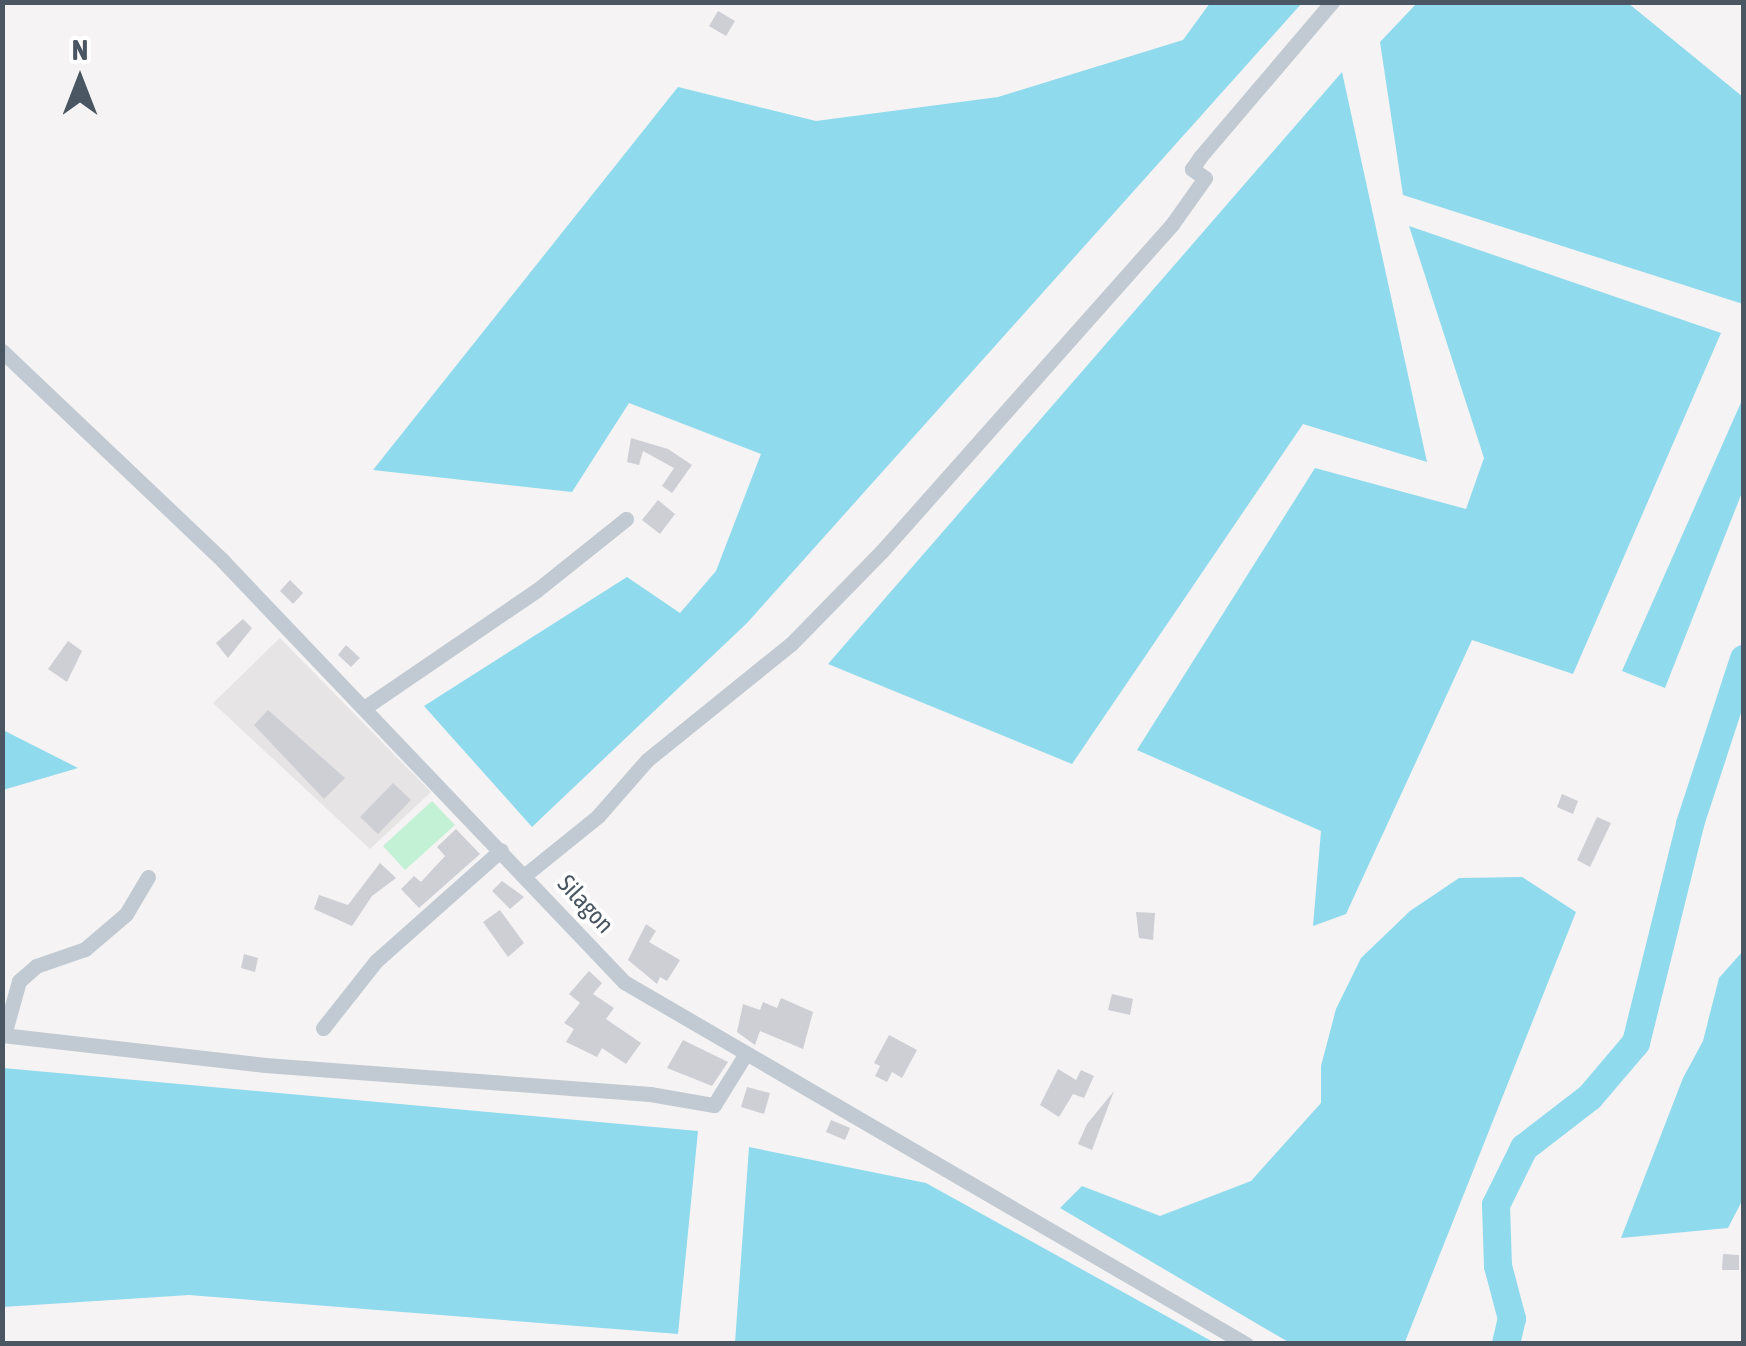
<!DOCTYPE html>
<html>
<head>
<meta charset="utf-8">
<style>
	body { margin:0 }
	#map { position:relative; width:1746px; height:1346px; overflow:hidden; background:#f5f3f3; font-family:"Asap Condensed",sans-serif }
	div>[style] { position:absolute }
	[style*='--x'] { left:calc(var(--x)*1px); top:calc(var(--y)*1px); width:calc(var(--w)*1px); rotate:calc(var(--a)*1deg) }
	.education>* { inset:0; background:#e6e4e5 }
	.green>* { inset:0; background:#c3f1d5 }
	.water>* { inset:0; background:#90daee }
	.river>* { height:28px; margin:-14px; padding:0 14px; transform-origin:14px; border-radius:14px; background:#90daee }
	.building>* { inset:0; background:#cdcfd5 }
	.street>* { height:15px; margin:-7.5px; padding:0 7.5px; transform-origin:7.5px; border-radius:7.5px; background:#c1cad2 }
	span { translate:-50% -50%; white-space:nowrap; text-align:center; line-height:1.15; -webkit-text-stroke:8px #fff; paint-order:stroke }
	.street-label { font-size:25px; color:#4a5661 }
	.frame { position:absolute; inset:0; border:5px solid #4a5661; pointer-events:none }
	.north { position:absolute; left:30px; top:30px; width:100px; height:100px; -webkit-text-stroke:8px #fff; paint-order:stroke; rotate:0deg; font-size:28px; font-weight:700; line-height:40px; text-align:center; color:#4a5661 }
	.north::after { content:''; display:block; margin:auto; width:35px; height:45px; background:#4a5661; clip-path:polygon(50% 0,100% 100%,50% 72%,0 100%) }
</style>
</head>
<body>
<div id="map">
	<div class="education">
		<i style="clip-path:polygon(280px 638px,431px 792px,370px 849px,213px 703px)"></i>
	</div>
	<div class="green">
		<i style="clip-path:polygon(432px 801px,455px 825px,405px 870px,383px 846px)"></i>
	</div>
	<div class="water">
		<i style="clip-path:polygon(1210px 3px,1302px 3px,747px 623px,532px 827px,424px 706px,627px 577px,680px 613px,716px 571px,761px 454px,629px 403px,572px 492px,373px 470px,678px 87px,816px 121px,998px 97px,1183px 40px)"></i>
		<i style="clip-path:polygon(1417px 3px,1628px 3px,1743px 97px,1743px 304px,1403px 195px,1380px 42px)"></i>
		<i style="clip-path:polygon(1342px 72px,1427px 462px,1303px 424px,1072px 764px,828px 664px)"></i>
		<i style="clip-path:polygon(1409px 226px,1721px 333px,1573px 674px,1472px 640px,1346px 914px,1313px 926px,1321px 831px,1137px 750px,1315px 468px,1466px 509px,1484px 458px)"></i>
		<i style="clip-path:polygon(1743px 398px,1743px 490px,1665px 688px,1622px 671px)"></i>
		<i style="clip-path:polygon(3px 730px,78px 768px,3px 790px)"></i>
		<i style="clip-path:polygon(1522px 877px,1576px 912px,1405px 1342px,1290px 1343px,1060px 1208px,1082px 1186px,1160px 1216px,1251px 1181px,1321px 1103px,1321px 1066px,1336px 1009px,1361px 958px,1410px 911px,1459px 878px)"></i>
		<i style="clip-path:polygon(1743px 951px,1743px 1199px,1728px 1228px,1621px 1238px,1683px 1078px,1703px 1041px,1719px 978px)"></i>
		<i style="clip-path:polygon(3px 1068px,698px 1131px,678px 1334px,189px 1295px,3px 1307px)"></i>
		<i style="clip-path:polygon(749px 1147px,926px 1183px,1215px 1343px,735px 1343px)"></i>
	</div>
	<div class="river">
		<i style="--x:1506;--y:1344;--w:26;--a:-77"></i>
		<i style="--x:1512;--y:1319;--w:55;--a:-104.8"></i>
		<i style="--x:1498;--y:1266;--w:61;--a:-91.9"></i>
		<i style="--x:1496;--y:1205;--w:64;--a:-63.8"></i>
		<i style="--x:1524;--y:1148;--w:83;--a:-37.7"></i>
		<i style="--x:1590;--y:1097;--w:71;--a:-49.6"></i>
		<i style="--x:1636;--y:1043;--w:226;--a:-76.1"></i>
		<i style="--x:1690;--y:824;--w:174;--a:-71.9"></i>
	</div>
	<div class="building">
		<i style="clip-path:polygon(718px 11px,735px 21px,726px 36px,709px 26px)"></i>
		<i style="clip-path:polygon(631px 438px,668px 449px,692px 465px,672px 493px,662px 486px,674px 468px,643px 451px,639px 465px,627px 462px)"></i>
		<i style="clip-path:polygon(658px 500px,675px 514px,660px 534px,642px 520px)"></i>
		<i style="clip-path:polygon(290px 580px,303px 593px,293px 604px,280px 591px)"></i>
		<i style="clip-path:polygon(243px 619px,252px 628px,228px 658px,216px 643px)"></i>
		<i style="clip-path:polygon(68px 641px,82px 651px,67px 682px,48px 669px)"></i>
		<i style="clip-path:polygon(346px 645px,360px 658px,351px 667px,338px 655px)"></i>
		<i style="clip-path:polygon(268px 710px,345px 778px,324px 799px,254px 725px)"></i>
		<i style="clip-path:polygon(393px 783px,411px 800px,378px 834px,360px 817px)"></i>
		<i style="clip-path:polygon(1562px 794px,1578px 801px,1573px 814px,1557px 807px)"></i>
		<i style="clip-path:polygon(1597px 817px,1611px 823px,1590px 867px,1577px 860px)"></i>
		<i style="clip-path:polygon(456px 829px,480px 854px,419px 908px,401px 889px,414px 876px,421px 882px,445px 856px,437px 847px)"></i>
		<i style="clip-path:polygon(380px 863px,396px 878px,372px 896px,352px 926px,314px 909px,319px 895px,348px 905px)"></i>
		<i style="clip-path:polygon(502px 881px,524px 897px,510px 909px,492px 891px)"></i>
		<i style="clip-path:polygon(500px 910px,524px 943px,508px 957px,483px 922px)"></i>
		<i style="clip-path:polygon(1136px 912px,1155px 913px,1153px 940px,1139px 938px)"></i>
		<i style="clip-path:polygon(646px 924px,656px 931px,649px 942px,680px 960px,667px 981px,660px 977px,657px 984px,628px 960px)"></i>
		<i style="clip-path:polygon(244px 954px,258px 958px,255px 972px,241px 968px)"></i>
		<i style="clip-path:polygon(589px 971px,602px 983px,593px 994px,614px 1008px,606px 1019px,641px 1043px,626px 1064px,602px 1048px,597px 1057px,566px 1042px,574px 1029px,564px 1023px,580px 1003px,569px 994px)"></i>
		<i style="clip-path:polygon(1112px 994px,1133px 999px,1130px 1015px,1108px 1010px)"></i>
		<i style="clip-path:polygon(781px 998px,813px 1012px,803px 1049px,760px 1031px,755px 1045px,737px 1032px,743px 1004px,760px 1010px,763px 1002px,777px 1008px)"></i>
		<i style="clip-path:polygon(889px 1035px,917px 1050px,902px 1078px,892px 1072px,887px 1082px,875px 1076px,880px 1066px,874px 1063px)"></i>
		<i style="clip-path:polygon(683px 1040px,728px 1062px,712px 1086px,667px 1068px)"></i>
		<i style="clip-path:polygon(1058px 1069px,1076px 1080px,1081px 1070px,1094px 1076px,1084px 1098px,1073px 1094px,1059px 1117px,1040px 1105px)"></i>
		<i style="clip-path:polygon(747px 1087px,770px 1093px,764px 1114px,741px 1107px)"></i>
		<i style="clip-path:polygon(1114px 1091px,1092px 1150px,1078px 1144px,1087px 1124px)"></i>
		<i style="clip-path:polygon(831px 1120px,850px 1128px,845px 1140px,826px 1132px)"></i>
		<i style="clip-path:polygon(1723px 1254px,1739px 1255px,1739px 1270px,1722px 1270px)"></i>
	</div>
	<div class="street">
		<i style="--x:2;--y:351;--w:305;--a:43.5"></i>
		<i style="--x:223;--y:561;--w:581;--a:46.39"></i>
		<i style="--x:624;--y:982;--w:720;--a:30.2"></i>
		<i style="--x:364;--y:708;--w:209;--a:-34.3"></i>
		<i style="--x:537;--y:590;--w:114;--a:-38.6"></i>
		<i style="--x:525;--y:875;--w:94;--a:-38.9"></i>
		<i style="--x:598;--y:816;--w:74;--a:-48.8"></i>
		<i style="--x:647;--y:760;--w:185;--a:-38.9"></i>
		<i style="--x:791;--y:644;--w:130;--a:-45.6"></i>
		<i style="--x:882;--y:551;--w:438;--a:-48.4"></i>
		<i style="--x:1173;--y:223;--w:55;--a:-54.6"></i>
		<i style="--x:1205;--y:178;--w:16;--a:-145"></i>
		<i style="--x:1192;--y:169;--w:14;--a:-56"></i>
		<i style="--x:1200;--y:157;--w:204;--a:-49.6"></i>
		<i style="--x:323;--y:1028;--w:85;--a:-51.7"></i>
		<i style="--x:376;--y:961;--w:167;--a:-41.6"></i>
		<i style="--x:2;--y:1035;--w:265;--a:6.5"></i>
		<i style="--x:265;--y:1065;--w:386;--a:4.3"></i>
		<i style="--x:650;--y:1094;--w:65;--a:9.8"></i>
		<i style="--x:714;--y:1105;--w:59;--a:-58.2"></i>
		<i style="--x:4;--y:1035;--w:56;--a:-74.5"></i>
		<i style="--x:19;--y:981;--w:23;--a:-41"></i>
		<i style="--x:36;--y:966;--w:52;--a:-19.1"></i>
		<i style="--x:85;--y:949;--w:54;--a:-40.5"></i>
		<i style="--x:126;--y:914;--w:43;--a:-59.3"></i>
	</div>
	<div class="street-label">
		<span style="left:586px;top:904px;rotate:47deg">Silagon</span>
	</div>
	<div class="frame"></div>
	<div class="north">N</div>
</div>
</body>
</html>
